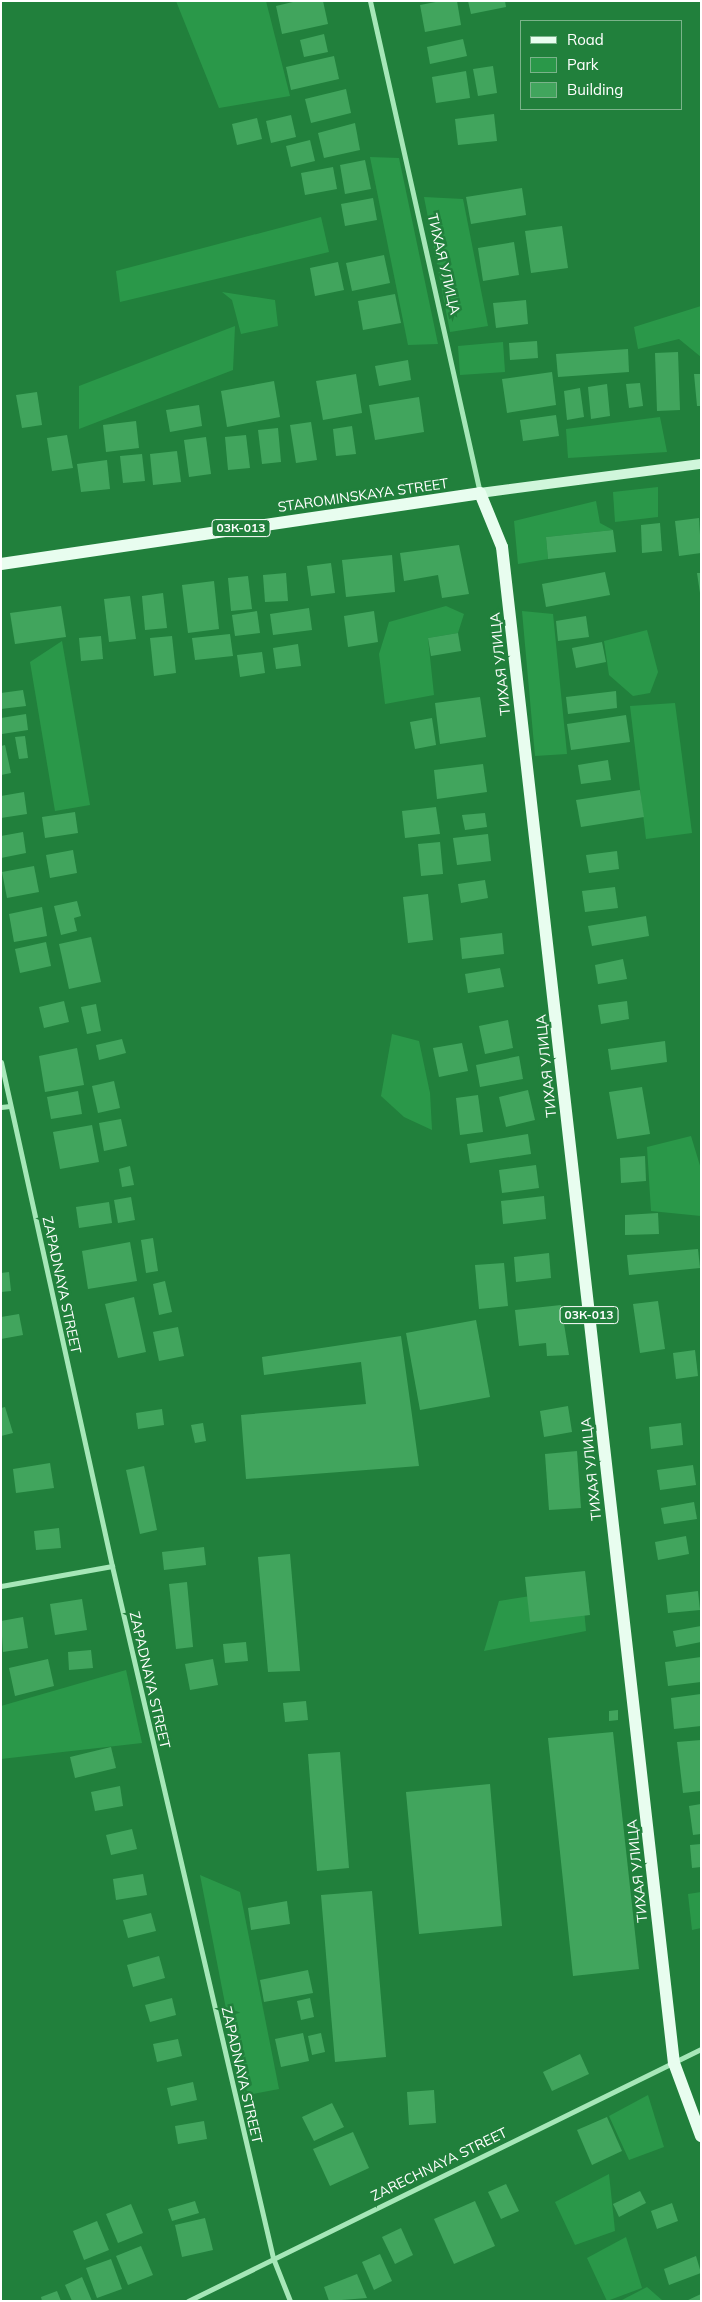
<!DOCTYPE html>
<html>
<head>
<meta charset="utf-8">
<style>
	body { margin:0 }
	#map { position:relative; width:702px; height:2302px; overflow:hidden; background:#21803c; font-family:Mulish,sans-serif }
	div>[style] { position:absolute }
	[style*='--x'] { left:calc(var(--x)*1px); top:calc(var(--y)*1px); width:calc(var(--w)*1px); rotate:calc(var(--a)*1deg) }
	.green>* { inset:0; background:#2a9849 }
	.building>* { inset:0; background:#41a55d }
	.street>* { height:5px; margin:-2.5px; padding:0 2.5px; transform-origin:2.5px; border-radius:2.5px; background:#a6e7b8 }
	.secondary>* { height:10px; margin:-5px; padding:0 5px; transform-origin:5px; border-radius:5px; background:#d0f6db }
	.primary>* { height:12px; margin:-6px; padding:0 6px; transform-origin:6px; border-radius:6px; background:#e8fdef }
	span { translate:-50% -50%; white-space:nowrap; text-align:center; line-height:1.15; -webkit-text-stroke:5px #21803c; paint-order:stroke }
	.shield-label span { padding:1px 4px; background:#21803c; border:1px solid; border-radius:4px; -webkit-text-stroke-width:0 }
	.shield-label { font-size:12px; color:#fff; font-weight:700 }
	.street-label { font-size:14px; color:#fff }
	.frame { position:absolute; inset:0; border:2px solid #fff; pointer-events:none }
	.legend { position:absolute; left:520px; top:20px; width:162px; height:90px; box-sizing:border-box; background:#21803c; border:1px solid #7ab38a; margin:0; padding:6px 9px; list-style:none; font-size:15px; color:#fff }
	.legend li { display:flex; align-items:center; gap:10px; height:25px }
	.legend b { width:25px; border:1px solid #7ab38a }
</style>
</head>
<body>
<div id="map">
	<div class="green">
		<i style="clip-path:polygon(176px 1px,266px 1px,290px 96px,219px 108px)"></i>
		<i style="clip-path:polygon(370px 157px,399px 158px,438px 344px,408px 345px)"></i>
		<i style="clip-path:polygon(424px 197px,463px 199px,488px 326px,450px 332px)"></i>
		<i style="clip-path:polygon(321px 217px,329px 252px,120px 302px,116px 271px)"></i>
		<i style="clip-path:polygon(222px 292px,275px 300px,278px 326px,241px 334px,232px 300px)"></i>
		<i style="clip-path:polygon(701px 306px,701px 357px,679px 339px,638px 349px,634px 327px)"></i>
		<i style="clip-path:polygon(235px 326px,233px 370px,79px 429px,79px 386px)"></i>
		<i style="clip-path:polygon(503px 342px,505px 372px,460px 375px,458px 346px)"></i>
		<i style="clip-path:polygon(660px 417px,667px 452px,568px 458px,566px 429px)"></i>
		<i style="clip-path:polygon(658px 487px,658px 517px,615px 522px,613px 492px)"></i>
		<i style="clip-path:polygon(596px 501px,600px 523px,613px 530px,546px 537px,548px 559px,518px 564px,514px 521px)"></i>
		<i style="clip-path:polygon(446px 606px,464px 614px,458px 633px,428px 638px,434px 695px,385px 704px,379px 654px,389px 622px)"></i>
		<i style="clip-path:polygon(522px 611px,553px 614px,567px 754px,535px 756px)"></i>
		<i style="clip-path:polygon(647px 630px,658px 672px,650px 693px,633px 696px,609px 675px,604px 641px)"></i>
		<i style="clip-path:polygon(62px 641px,90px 805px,55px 811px,30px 662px)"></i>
		<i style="clip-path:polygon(675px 703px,692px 833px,646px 839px,630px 706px)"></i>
		<i style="clip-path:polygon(392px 1034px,419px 1041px,430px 1093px,432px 1130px,404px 1117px,381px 1096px)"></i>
		<i style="clip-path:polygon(691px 1136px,701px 1169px,701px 1216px,651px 1211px,647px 1147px)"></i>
		<i style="clip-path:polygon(582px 1588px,586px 1631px,484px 1651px,499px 1601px)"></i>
		<i style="clip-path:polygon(126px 1670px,142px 1743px,1px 1759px,1px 1706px)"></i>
		<i style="clip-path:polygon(200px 1875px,240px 1892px,279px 2089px,243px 2096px)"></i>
		<i style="clip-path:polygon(701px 1892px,701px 1928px,692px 1930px,688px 1894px)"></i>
		<i style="clip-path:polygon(648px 2095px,664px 2147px,629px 2160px,609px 2116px)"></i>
		<i style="clip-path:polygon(609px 2174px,615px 2231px,575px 2245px,555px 2202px)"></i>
		<i style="clip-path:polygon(626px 2237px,642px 2288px,607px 2301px,587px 2258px)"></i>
		<i style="clip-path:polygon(647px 2287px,663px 2301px,620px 2301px)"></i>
	</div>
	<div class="building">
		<i style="clip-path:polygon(297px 1px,323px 1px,328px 24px,282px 34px,276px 6px)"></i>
		<i style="clip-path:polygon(441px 1px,457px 1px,461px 25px,425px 32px,420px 5px)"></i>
		<i style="clip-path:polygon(468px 1px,505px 1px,506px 7px,471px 14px)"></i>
		<i style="clip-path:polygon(324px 34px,328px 52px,304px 57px,300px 40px)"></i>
		<i style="clip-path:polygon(463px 39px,467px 56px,430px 64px,427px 47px)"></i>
		<i style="clip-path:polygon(334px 56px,339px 79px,291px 90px,286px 67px)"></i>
		<i style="clip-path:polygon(493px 66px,497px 93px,478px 96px,473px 69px)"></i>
		<i style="clip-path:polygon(466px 71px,470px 98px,436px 103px,432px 77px)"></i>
		<i style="clip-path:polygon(346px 89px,351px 113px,311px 123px,305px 99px)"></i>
		<i style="clip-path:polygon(494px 114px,497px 141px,458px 145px,455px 119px)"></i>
		<i style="clip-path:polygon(291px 115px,296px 137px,271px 143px,266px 121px)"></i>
		<i style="clip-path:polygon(257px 118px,262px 139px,237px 145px,232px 124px)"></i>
		<i style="clip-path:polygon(355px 123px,360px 150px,324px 158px,318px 133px)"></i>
		<i style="clip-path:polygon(310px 140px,315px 161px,291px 167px,286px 146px)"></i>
		<i style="clip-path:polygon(365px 160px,371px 189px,345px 194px,340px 165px)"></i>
		<i style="clip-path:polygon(333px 167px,337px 189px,305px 195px,301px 173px)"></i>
		<i style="clip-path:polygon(522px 188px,526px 215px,471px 224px,466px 197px)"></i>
		<i style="clip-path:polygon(373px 198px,377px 220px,345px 226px,341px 204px)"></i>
		<i style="clip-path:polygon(562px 226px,568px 268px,531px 273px,525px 231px)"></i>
		<i style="clip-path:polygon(514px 242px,519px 275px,483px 281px,478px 248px)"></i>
		<i style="clip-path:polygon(384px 255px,390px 283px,352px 291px,346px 263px)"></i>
		<i style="clip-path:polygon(338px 262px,344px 290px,315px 296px,310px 268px)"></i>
		<i style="clip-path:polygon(395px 294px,401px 323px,363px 330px,358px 301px)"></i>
		<i style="clip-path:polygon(526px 300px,528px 324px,496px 328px,493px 303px)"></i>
		<i style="clip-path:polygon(537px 341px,538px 358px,510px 360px,509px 343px)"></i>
		<i style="clip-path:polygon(628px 349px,629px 372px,558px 377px,556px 354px)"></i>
		<i style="clip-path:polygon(678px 352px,680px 410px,657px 411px,655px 353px)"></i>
		<i style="clip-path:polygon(408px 360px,411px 380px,379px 386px,375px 366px)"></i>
		<i style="clip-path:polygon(552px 372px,556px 405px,507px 413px,502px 379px)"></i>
		<i style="clip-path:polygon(356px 374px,362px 413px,323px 420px,316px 381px)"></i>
		<i style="clip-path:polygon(694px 374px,701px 374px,701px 406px,697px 406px)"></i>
		<i style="clip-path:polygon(274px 381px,280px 417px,227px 427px,221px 391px)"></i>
		<i style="clip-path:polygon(640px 383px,643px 406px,629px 408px,626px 384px)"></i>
		<i style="clip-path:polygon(607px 384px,610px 416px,591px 419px,588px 387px)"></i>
		<i style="clip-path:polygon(580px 388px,584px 417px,567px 420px,564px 391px)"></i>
		<i style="clip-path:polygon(37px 392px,42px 425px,22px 428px,16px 395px)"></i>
		<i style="clip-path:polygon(419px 397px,424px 432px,375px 440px,369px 405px)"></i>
		<i style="clip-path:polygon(199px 405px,202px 426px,170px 432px,166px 410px)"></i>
		<i style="clip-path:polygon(556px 415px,559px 436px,523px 441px,520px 420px)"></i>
		<i style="clip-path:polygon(136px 421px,139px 448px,106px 452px,103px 425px)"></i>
		<i style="clip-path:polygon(311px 422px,317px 460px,296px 463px,290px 425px)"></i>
		<i style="clip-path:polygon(352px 426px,356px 454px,336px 456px,333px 429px)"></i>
		<i style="clip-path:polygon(278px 428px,281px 462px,262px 464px,258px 430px)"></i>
		<i style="clip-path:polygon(67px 435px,73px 468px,52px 471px,47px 438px)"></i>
		<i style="clip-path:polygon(246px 435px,250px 468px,228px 470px,225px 437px)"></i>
		<i style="clip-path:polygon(206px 437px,211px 474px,189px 477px,184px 440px)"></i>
		<i style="clip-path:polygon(177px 451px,181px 482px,153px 485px,150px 454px)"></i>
		<i style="clip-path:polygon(142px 454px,145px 481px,123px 483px,120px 456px)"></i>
		<i style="clip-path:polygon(107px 460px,110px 489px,81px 492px,77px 464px)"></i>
		<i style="clip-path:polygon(699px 518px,701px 553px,679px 556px,675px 521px)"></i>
		<i style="clip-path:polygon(660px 523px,662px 551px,642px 553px,641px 525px)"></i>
		<i style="clip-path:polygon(613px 530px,616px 552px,548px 559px,546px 537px)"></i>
		<i style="clip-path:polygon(459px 545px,469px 594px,442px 598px,438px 575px,404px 581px,400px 553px)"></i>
		<i style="clip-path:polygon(392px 555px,395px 592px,346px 597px,342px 560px)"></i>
		<i style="clip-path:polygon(331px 563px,335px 593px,311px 596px,307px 566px)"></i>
		<i style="clip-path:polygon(605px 572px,610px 595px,546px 607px,542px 584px)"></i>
		<i style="clip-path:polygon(286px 573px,288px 601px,265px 602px,263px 575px)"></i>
		<i style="clip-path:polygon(697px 573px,701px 573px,701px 593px,700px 593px)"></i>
		<i style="clip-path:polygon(248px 576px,252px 609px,231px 611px,228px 578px)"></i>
		<i style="clip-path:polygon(214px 581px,219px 629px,188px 633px,182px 585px)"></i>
		<i style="clip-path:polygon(163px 593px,167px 628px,145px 630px,142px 596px)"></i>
		<i style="clip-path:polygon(130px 596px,136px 639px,109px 642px,104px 599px)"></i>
		<i style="clip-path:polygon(61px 606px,66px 637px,15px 644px,10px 613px)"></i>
		<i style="clip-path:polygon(309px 608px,312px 630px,273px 635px,270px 614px)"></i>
		<i style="clip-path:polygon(257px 611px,260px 633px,235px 636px,232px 615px)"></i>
		<i style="clip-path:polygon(374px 611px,378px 642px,348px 647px,344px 616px)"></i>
		<i style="clip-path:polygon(586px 616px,589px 637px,558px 641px,556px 621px)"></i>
		<i style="clip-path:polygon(458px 633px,461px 651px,431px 656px,428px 638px)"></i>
		<i style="clip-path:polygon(230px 634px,233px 656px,195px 660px,192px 638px)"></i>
		<i style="clip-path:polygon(101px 636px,103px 659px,81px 661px,79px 638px)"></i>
		<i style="clip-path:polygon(172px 636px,176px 673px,154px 676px,150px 638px)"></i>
		<i style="clip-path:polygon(602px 642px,606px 662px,576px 668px,572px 648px)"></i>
		<i style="clip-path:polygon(298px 644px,301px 666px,276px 669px,273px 648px)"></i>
		<i style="clip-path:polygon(262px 652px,265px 673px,240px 677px,237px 655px)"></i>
		<i style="clip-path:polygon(23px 690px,26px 706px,1px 709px,1px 693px)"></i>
		<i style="clip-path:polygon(616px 691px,617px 708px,568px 714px,566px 697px)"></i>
		<i style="clip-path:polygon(480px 697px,486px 737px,440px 744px,435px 703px)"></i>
		<i style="clip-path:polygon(26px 714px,28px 730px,2px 734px,1px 718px)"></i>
		<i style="clip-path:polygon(626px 715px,630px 742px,571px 750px,567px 724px)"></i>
		<i style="clip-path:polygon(432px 718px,436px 745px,415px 749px,410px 722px)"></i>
		<i style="clip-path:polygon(25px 736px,28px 758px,19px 759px,15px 737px)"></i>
		<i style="clip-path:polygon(5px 745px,11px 773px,1px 775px,1px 746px)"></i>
		<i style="clip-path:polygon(608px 760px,611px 780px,581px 784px,578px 765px)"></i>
		<i style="clip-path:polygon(483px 764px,487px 792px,437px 799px,434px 770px)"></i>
		<i style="clip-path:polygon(640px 790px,644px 817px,581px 827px,576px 800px)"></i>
		<i style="clip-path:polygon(24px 792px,27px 814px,1px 818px,1px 796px)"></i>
		<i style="clip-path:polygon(436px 807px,440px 834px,405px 838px,402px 811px)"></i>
		<i style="clip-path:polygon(75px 812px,78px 833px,45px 838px,42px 817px)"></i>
		<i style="clip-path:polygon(485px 813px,487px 827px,465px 830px,462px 815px)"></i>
		<i style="clip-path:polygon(23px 832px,26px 853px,1px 858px,1px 836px)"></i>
		<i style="clip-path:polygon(488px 834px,491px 861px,457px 865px,453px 838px)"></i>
		<i style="clip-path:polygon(440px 842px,443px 874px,421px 876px,418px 844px)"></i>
		<i style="clip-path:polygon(73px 850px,77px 873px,50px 878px,46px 855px)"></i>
		<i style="clip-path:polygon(617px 851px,619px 869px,589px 873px,586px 855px)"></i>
		<i style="clip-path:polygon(34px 866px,39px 892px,7px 898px,2px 872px)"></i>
		<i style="clip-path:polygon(485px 880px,488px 898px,461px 903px,458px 884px)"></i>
		<i style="clip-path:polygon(615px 887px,618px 908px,585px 912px,582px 891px)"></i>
		<i style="clip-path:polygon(428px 894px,433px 940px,408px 943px,403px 897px)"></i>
		<i style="clip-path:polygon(77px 901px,81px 916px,74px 918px,77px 931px,61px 935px,54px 906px)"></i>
		<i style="clip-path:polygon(42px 907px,47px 936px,14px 942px,9px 914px)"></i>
		<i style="clip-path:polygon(646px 916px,649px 936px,592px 946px,588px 926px)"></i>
		<i style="clip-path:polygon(502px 933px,504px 954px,462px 959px,460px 938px)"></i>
		<i style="clip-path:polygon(91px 937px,101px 982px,69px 989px,59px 944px)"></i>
		<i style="clip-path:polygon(46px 942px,51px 966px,20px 973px,15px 949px)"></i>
		<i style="clip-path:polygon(623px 959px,627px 979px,598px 984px,595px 965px)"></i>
		<i style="clip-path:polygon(500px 968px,504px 987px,468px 993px,465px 974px)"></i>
		<i style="clip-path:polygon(64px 1001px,69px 1022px,44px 1028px,39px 1007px)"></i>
		<i style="clip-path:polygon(627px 1001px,629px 1019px,601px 1024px,598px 1005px)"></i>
		<i style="clip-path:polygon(96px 1004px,101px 1031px,87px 1034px,81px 1007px)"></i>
		<i style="clip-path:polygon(508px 1020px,513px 1048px,485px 1054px,479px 1026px)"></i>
		<i style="clip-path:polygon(122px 1039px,126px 1053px,99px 1060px,96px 1045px)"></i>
		<i style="clip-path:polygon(665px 1041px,667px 1062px,611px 1070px,608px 1049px)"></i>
		<i style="clip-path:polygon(462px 1043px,468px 1071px,439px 1077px,433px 1048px)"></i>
		<i style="clip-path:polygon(77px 1048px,84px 1085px,45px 1092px,39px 1056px)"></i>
		<i style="clip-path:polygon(519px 1056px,523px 1079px,480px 1087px,476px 1065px)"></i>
		<i style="clip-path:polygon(114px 1081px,120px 1108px,98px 1113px,92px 1086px)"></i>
		<i style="clip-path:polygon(642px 1087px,650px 1134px,617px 1139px,609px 1092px)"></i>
		<i style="clip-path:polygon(528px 1090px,535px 1120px,506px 1127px,499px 1097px)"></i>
		<i style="clip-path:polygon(78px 1091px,82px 1114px,51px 1119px,47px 1097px)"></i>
		<i style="clip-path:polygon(478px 1095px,483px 1132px,460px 1135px,456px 1098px)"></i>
		<i style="clip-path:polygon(121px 1119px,127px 1146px,104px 1151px,99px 1123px)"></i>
		<i style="clip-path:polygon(92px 1125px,99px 1162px,60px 1169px,53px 1132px)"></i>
		<i style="clip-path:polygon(528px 1134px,531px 1154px,470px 1163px,467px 1144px)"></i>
		<i style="clip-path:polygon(645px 1156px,646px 1181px,621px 1183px,620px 1158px)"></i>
		<i style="clip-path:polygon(536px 1165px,539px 1188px,502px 1193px,499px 1170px)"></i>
		<i style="clip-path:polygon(130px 1166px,134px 1185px,122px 1187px,119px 1169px)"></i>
		<i style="clip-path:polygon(544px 1196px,546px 1219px,503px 1224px,501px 1201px)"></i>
		<i style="clip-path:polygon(131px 1197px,135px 1220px,118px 1223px,114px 1200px)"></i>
		<i style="clip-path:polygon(109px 1202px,112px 1223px,79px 1228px,76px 1207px)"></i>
		<i style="clip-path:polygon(658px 1213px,659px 1234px,625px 1235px,625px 1215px)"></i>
		<i style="clip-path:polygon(153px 1238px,158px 1271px,146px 1273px,141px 1240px)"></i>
		<i style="clip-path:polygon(130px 1242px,137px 1281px,88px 1289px,82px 1251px)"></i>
		<i style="clip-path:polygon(698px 1249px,700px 1268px,629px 1275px,627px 1255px)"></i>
		<i style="clip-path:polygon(549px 1253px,551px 1278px,516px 1282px,514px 1257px)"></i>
		<i style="clip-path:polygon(504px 1263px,508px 1306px,479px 1309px,475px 1265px)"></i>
		<i style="clip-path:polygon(9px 1272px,11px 1291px,1px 1292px,1px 1273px)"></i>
		<i style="clip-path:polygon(165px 1281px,172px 1312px,159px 1315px,153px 1284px)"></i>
		<i style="clip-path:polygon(134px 1297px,146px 1352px,118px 1358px,105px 1304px)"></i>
		<i style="clip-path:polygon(658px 1301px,665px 1349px,640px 1353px,633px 1304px)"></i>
		<i style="clip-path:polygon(561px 1305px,569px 1355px,547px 1356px,546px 1343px,519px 1346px,515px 1310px)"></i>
		<i style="clip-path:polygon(19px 1314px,23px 1335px,1px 1339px,1px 1317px)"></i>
		<i style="clip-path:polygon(476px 1320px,490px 1397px,420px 1410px,406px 1333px)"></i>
		<i style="clip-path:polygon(178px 1327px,184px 1356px,159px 1361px,153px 1332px)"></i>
		<i style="clip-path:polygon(401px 1336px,419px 1466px,246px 1479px,241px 1415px,366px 1404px,361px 1362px,264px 1375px,262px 1357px)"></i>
		<i style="clip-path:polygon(695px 1350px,698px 1376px,676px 1379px,673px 1353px)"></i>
		<i style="clip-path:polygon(568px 1406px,572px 1432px,544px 1437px,540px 1411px)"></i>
		<i style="clip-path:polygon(5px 1407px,13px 1433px,1px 1436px,1px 1408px)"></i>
		<i style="clip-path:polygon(162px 1409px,164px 1425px,138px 1429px,136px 1413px)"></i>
		<i style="clip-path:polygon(203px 1423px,206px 1441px,195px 1443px,191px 1425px)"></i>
		<i style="clip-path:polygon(681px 1423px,683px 1445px,651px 1449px,649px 1427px)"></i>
		<i style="clip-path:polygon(577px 1451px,581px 1508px,549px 1510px,545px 1454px)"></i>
		<i style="clip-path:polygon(50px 1463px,54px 1488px,16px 1493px,13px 1469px)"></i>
		<i style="clip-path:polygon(693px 1465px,696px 1485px,660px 1490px,657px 1470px)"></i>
		<i style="clip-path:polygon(144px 1466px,157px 1530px,140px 1534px,126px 1470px)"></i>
		<i style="clip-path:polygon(694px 1502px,697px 1519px,664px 1524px,661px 1508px)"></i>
		<i style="clip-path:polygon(59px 1528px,61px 1548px,36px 1550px,34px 1531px)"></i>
		<i style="clip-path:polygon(686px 1536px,689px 1554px,658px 1560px,655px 1542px)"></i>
		<i style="clip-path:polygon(204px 1547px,206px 1565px,164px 1570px,162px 1552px)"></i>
		<i style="clip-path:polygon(290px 1554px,300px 1671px,268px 1672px,258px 1557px)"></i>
		<i style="clip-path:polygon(585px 1571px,590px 1615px,530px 1622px,525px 1577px)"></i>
		<i style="clip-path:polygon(187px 1582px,193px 1647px,176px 1649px,169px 1584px)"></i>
		<i style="clip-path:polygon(698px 1591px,700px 1610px,668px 1613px,666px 1595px)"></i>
		<i style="clip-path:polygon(82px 1599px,87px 1630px,55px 1635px,50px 1604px)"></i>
		<i style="clip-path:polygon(23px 1617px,28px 1648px,3px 1652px,1px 1621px)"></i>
		<i style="clip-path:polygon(701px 1626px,701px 1642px,676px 1647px,673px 1631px)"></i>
		<i style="clip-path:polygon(246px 1642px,248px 1661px,225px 1663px,223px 1644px)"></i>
		<i style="clip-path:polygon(91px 1650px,93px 1668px,69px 1670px,68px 1652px)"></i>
		<i style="clip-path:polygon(701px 1657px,701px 1682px,668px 1686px,665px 1662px)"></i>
		<i style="clip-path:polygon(48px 1659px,54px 1686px,15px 1696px,9px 1668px)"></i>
		<i style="clip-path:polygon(213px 1659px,218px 1685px,190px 1690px,185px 1664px)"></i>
		<i style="clip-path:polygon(701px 1694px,701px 1726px,674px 1729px,671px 1698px)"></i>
		<i style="clip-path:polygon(306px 1701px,308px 1720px,285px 1722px,283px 1703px)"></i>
		<i style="clip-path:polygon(618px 1710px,618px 1720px,609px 1721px,609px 1711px)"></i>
		<i style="clip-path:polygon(613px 1732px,639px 1969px,573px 1976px,548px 1738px)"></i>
		<i style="clip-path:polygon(701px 1740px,701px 1791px,683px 1793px,677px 1742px)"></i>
		<i style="clip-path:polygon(111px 1747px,116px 1768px,75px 1778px,70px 1757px)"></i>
		<i style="clip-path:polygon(340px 1752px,349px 1868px,317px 1871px,308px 1754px)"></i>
		<i style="clip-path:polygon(490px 1784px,502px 1926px,419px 1934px,406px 1792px)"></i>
		<i style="clip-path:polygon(120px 1786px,123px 1806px,95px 1811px,91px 1792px)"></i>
		<i style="clip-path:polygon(701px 1804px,701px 1834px,693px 1835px,689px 1806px)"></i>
		<i style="clip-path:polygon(132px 1829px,137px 1849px,111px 1855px,106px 1835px)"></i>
		<i style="clip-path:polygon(701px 1844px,701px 1867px,692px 1868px,690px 1845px)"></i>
		<i style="clip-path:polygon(143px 1874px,147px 1895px,116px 1900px,113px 1879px)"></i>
		<i style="clip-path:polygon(372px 1891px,386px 2057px,335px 2062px,321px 1895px)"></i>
		<i style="clip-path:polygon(287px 1901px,290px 1924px,251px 1930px,248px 1908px)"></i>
		<i style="clip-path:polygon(151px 1913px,156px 1931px,128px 1938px,123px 1920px)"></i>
		<i style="clip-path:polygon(159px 1956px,165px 1978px,133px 1987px,127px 1965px)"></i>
		<i style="clip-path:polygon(308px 1970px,313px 1993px,264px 2002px,260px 1980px)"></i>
		<i style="clip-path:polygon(172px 1998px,176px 2015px,150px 2022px,145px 2005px)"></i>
		<i style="clip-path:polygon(310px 1998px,314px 2017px,301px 2020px,297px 2001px)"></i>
		<i style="clip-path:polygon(303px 2033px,309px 2061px,281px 2067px,275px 2039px)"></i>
		<i style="clip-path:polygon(321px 2033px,325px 2052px,312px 2055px,308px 2036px)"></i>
		<i style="clip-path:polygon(178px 2039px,182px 2056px,157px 2062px,153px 2044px)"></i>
		<i style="clip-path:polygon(580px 2054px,589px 2074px,552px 2091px,543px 2072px)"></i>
		<i style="clip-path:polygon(193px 2082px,197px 2100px,171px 2106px,167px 2088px)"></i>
		<i style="clip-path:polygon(434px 2090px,436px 2123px,409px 2125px,407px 2092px)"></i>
		<i style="clip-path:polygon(332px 2103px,344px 2127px,314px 2141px,302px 2117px)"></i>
		<i style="clip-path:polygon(607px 2117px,622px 2151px,592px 2165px,577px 2130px)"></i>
		<i style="clip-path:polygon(204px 2121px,207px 2139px,178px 2144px,175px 2126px)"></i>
		<i style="clip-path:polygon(353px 2132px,369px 2168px,330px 2186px,313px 2149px)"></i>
		<i style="clip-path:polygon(506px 2184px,519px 2211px,501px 2219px,488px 2192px)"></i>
		<i style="clip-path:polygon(640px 2191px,646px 2203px,619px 2217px,613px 2204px)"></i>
		<i style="clip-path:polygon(195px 2201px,199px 2213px,172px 2221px,168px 2209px)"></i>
		<i style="clip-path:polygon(475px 2201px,495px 2246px,454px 2264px,434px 2219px)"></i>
		<i style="clip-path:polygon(672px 2203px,678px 2221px,657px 2229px,651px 2211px)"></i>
		<i style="clip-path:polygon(131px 2204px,143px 2233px,118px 2243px,106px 2214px)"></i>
		<i style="clip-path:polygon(205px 2218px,213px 2250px,182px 2257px,175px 2225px)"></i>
		<i style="clip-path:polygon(97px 2221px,109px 2250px,84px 2260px,73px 2231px)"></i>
		<i style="clip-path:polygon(401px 2228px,413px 2255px,395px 2264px,382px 2237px)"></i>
		<i style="clip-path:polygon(141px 2246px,153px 2275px,128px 2285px,116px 2256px)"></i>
		<i style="clip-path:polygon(380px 2254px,392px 2281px,374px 2290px,362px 2262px)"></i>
		<i style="clip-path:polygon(696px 2256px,701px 2273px,669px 2285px,664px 2269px)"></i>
		<i style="clip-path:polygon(111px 2259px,122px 2289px,97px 2298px,86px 2268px)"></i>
		<i style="clip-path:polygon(357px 2274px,367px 2298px,329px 2301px,324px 2287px)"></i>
		<i style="clip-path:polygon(82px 2277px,92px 2301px,72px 2301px,65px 2285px)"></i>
		<i style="clip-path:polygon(57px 2291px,61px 2301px,42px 2301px,41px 2297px)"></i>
		<i style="clip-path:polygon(701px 2294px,701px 2301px,686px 2301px)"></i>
	</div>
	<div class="street">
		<i style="--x:370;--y:1;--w:504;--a:77.4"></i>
		<i style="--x:1;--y:1062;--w:516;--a:77.58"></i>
		<i style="--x:112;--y:1566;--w:710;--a:76.9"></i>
		<i style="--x:273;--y:2258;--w:46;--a:68.4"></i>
		<i style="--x:1;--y:1107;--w:9;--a:-6"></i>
		<i style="--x:1;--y:1586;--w:113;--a:-10.2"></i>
		<i style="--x:188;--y:2301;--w:572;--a:-26.16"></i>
	</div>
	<div class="secondary">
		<i style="--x:480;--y:493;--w:223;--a:-7.5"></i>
	</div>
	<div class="primary">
		<i style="--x:1;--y:564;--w:484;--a:-8.4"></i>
		<i style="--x:480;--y:493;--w:58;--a:67.8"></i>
		<i style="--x:502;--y:547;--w:1526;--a:83.53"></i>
		<i style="--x:674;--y:2063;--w:78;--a:69.7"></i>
	</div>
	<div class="shield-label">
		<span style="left:241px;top:528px">03К-013</span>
		<span style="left:589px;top:1315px">03К-013</span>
	</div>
	<div class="street-label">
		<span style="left:444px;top:264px;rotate:77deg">ТИХАЯ УЛИЦА</span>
		<span style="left:363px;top:495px;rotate:-8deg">STAROMINSKAYA STREET</span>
		<span style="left:500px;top:664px;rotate:-96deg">ТИХАЯ УЛИЦА</span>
		<span style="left:546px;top:1066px;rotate:-96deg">ТИХАЯ УЛИЦА</span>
		<span style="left:62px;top:1285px;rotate:78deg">ZAPADNAYA STREET</span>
		<span style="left:591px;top:1469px;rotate:-96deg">ТИХАЯ УЛИЦА</span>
		<span style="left:150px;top:1680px;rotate:77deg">ZAPADNAYA STREET</span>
		<span style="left:637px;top:1871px;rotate:-96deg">ТИХАЯ УЛИЦА</span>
		<span style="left:242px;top:2075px;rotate:77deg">ZAPADNAYA STREET</span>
		<span style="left:439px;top:2164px;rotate:-26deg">ZARECHNAYA STREET</span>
	</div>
	<div class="frame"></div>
	<ul class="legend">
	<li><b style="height:6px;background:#e8fdef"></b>Road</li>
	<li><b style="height:14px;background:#2a9849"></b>Park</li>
	<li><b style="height:14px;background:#41a55d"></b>Building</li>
	</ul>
</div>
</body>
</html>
